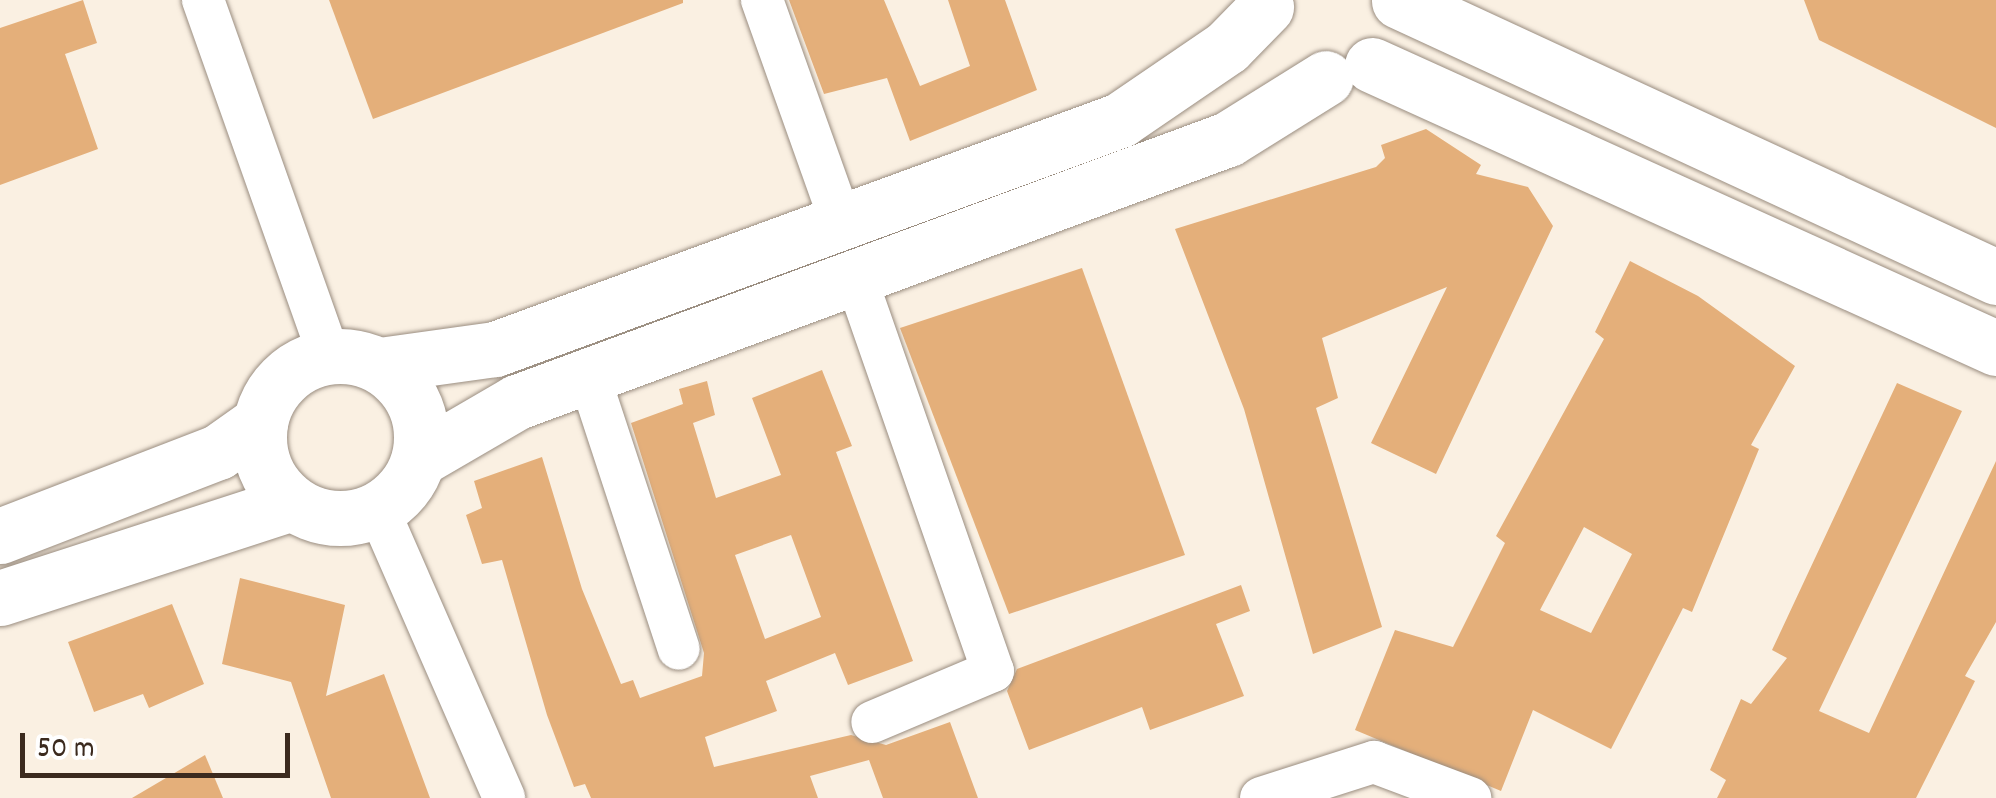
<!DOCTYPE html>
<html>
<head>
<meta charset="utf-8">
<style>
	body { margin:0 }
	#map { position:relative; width:1996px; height:798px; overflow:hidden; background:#faf0e2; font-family:Dekko,sans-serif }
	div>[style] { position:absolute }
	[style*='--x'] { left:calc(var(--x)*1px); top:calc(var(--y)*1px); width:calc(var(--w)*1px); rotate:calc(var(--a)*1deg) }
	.building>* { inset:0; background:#e4af7a }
	.roads { filter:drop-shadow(0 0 2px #9a8d80) drop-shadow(0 0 2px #9a8d80) }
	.street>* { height:42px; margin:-21px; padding:0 21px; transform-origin:21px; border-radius:21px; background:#fff }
	.secondary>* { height:55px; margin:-27.5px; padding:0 27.5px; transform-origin:27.5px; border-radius:27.5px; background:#fff }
	.secondary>.ring { margin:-27.5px; padding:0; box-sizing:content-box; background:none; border:55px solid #fff; border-radius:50% }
	span { translate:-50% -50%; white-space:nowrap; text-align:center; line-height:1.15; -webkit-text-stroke:9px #fff; paint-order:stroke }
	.scale { position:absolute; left:20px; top:733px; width:270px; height:45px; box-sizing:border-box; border:5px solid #3b2a1e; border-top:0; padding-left:12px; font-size:30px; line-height:35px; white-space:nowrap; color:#3b2a1e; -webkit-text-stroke:8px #fff; paint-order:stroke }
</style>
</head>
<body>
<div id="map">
	<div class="building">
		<i style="clip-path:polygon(83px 0,97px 43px,65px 54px,98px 149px,0 185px,0 28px)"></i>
		<i style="clip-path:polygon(329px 0,683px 0,683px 3px,373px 119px)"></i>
		<i style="clip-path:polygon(789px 0,884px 0,920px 86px,970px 66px,948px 0,1005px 0,1037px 90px,910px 141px,887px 78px,824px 94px)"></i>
		<i style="clip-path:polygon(1804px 0,1996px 0,1996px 128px,1819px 40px)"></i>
		<i style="clip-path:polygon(1426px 129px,1481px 165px,1476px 174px,1528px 187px,1553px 226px,1436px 474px,1371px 443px,1447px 287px,1322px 338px,1338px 398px,1316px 408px,1382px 627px,1313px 654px,1244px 409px,1175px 229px,1376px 167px,1385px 158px,1381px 145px)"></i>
		<i style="clip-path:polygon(evenodd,1630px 261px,1698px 296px,1795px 366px,1751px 445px,1759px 449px,1692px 612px,1683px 608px,1611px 749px,1533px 710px,1501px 791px,1355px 730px,1395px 630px,1453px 647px,1505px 543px,1496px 536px,1604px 339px,1595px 332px,1630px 261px,1584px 527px,1632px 554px,1591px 633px,1540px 610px,1584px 527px)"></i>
		<i style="clip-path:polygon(1082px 268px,1185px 555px,1009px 614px,900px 328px)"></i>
		<i style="clip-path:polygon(evenodd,822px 370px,852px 446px,836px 452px,913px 661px,848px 685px,835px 653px,766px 681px,777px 711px,705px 737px,714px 767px,851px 735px,886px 745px,950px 722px,978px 798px,883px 798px,869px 760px,810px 776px,818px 798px,591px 798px,585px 784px,574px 787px,547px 715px,502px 560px,482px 564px,466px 515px,482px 508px,474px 481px,542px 457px,582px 589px,621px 684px,633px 680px,640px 698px,702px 676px,704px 653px,631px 423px,683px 404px,679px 389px,707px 381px,715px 415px,693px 423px,716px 498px,781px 475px,752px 398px,822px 370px,791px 535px,821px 617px,765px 639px,735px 555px,791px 535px)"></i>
		<i style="clip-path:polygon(1897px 383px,1962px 411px,1819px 711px,1869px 733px,1996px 461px,1996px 622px,1965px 676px,1975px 681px,1916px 798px,1717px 798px,1726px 780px,1710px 770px,1741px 699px,1751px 704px,1787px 658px,1772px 650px)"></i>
		<i style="clip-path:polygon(240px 578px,345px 605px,326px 696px,384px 674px,430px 798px,331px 798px,291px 682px,222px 664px)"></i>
		<i style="clip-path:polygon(1241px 585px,1250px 611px,1216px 624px,1244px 696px,1150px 730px,1142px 707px,1029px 750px,1007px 691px,1017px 669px)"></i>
		<i style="clip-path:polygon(172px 604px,204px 684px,149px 708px,143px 694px,94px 712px,68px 642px)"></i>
		<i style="clip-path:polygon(205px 755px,223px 798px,132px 798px)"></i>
	</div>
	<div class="roads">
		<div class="street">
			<i style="--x:203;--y:0;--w:378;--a:70.5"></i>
			<i style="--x:762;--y:0;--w:236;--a:70.4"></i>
			<i style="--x:857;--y:281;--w:413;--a:70.8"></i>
			<i style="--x:993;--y:671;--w:131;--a:157.1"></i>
			<i style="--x:589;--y:376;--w:287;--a:71.8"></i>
			<i style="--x:378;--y:509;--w:315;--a:66.4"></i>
			<i style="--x:1261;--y:798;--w:119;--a:-17.7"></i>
			<i style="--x:1374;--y:762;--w:103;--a:20.6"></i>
		</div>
		<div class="secondary">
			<i style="--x:1399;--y:1;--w:658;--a:24.81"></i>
			<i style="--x:1372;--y:65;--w:685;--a:24.4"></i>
			<i class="ring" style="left:259px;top:356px;width:107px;height:107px"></i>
			<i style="--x:380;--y:365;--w:116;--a:-7.9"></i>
			<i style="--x:495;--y:349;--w:666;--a:-20.12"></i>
			<i style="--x:1120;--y:120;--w:130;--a:-34.3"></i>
			<i style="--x:1227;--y:47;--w:56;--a:-45.7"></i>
			<i style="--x:419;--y:459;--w:113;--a:-30.2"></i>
			<i style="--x:517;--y:402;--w:758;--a:-20.3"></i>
			<i style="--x:1228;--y:139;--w:115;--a:-31.9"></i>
			<i style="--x:0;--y:536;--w:234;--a:-21.1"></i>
			<i style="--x:218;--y:452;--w:52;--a:-35.5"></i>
			<i style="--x:0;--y:598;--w:307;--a:-18"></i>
		</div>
	</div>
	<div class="scale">50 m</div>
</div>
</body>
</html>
